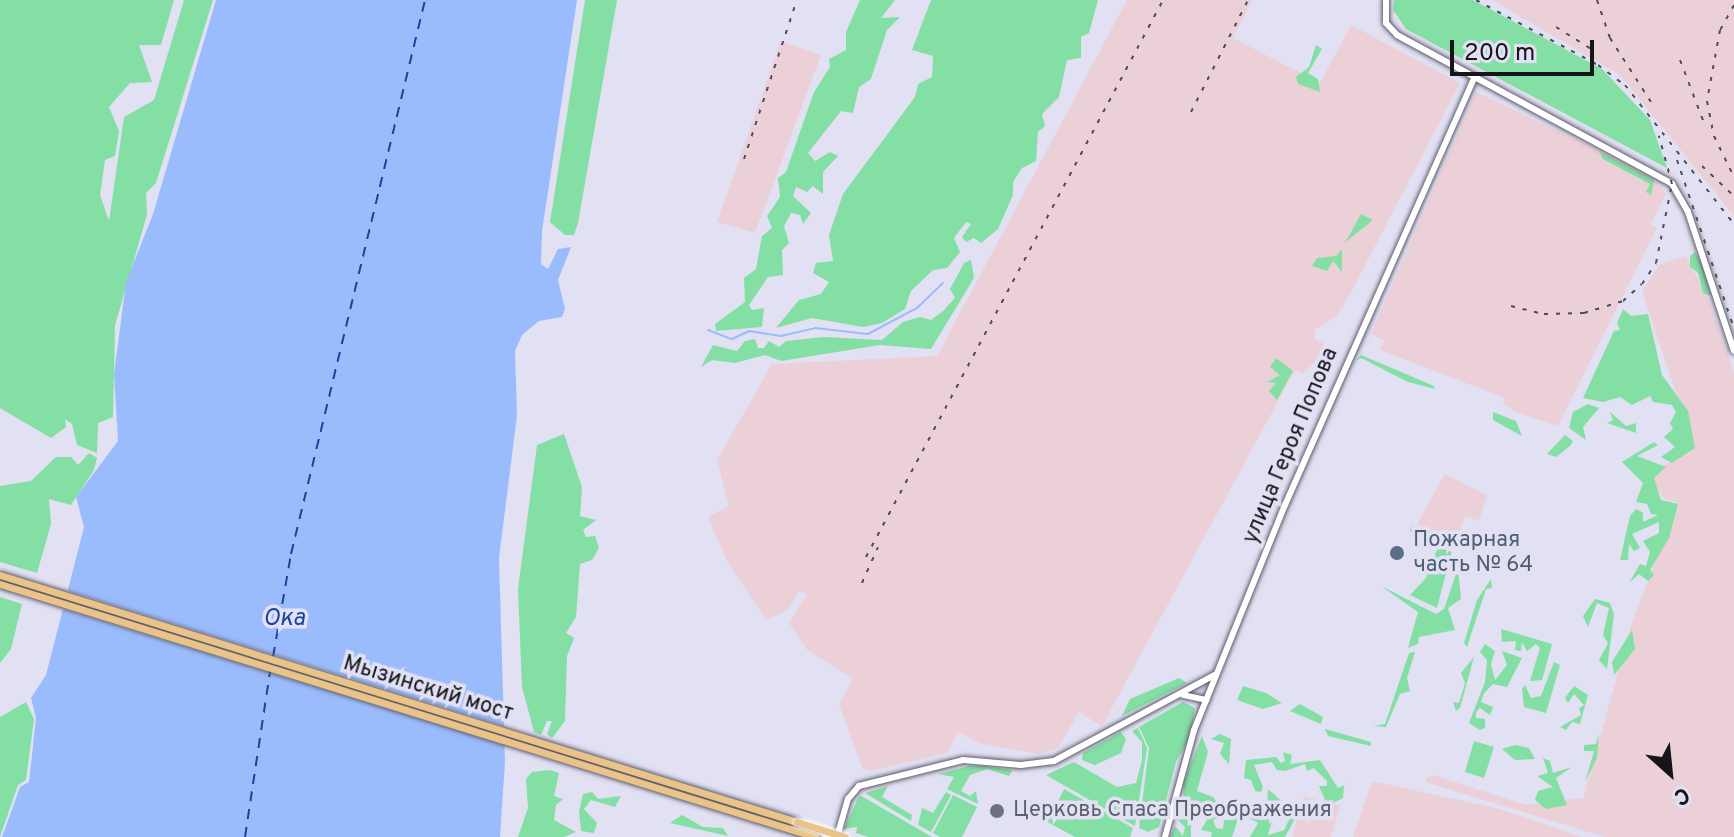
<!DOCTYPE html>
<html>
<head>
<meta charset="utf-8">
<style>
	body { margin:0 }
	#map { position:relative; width:1734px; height:837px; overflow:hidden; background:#e2e0f3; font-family:Overpass,sans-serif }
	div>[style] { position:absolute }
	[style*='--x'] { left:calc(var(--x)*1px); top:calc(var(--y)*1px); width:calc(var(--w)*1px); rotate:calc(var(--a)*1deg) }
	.industrial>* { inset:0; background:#ebd1d7 }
	.green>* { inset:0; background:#83dfa4 }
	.water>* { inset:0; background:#9bbcfc }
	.pier>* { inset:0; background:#e2e0f3 }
	.stream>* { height:2px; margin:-1px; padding:0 1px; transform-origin:1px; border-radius:1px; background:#9bbcfc }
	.ferry>* { height:2px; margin-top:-1px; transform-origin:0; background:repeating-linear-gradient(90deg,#19439c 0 10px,transparent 0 18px) }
	.roads { filter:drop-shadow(0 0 2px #5e5c6c) drop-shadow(0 0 2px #5e5c6c) }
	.minor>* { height:6px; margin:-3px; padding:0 3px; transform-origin:3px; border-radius:3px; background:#fff }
	.major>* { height:7px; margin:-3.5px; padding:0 3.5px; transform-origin:3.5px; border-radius:3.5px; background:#e9c387 }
	.rail>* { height:2px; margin-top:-1px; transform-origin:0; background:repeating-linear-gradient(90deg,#4e4c56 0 4px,transparent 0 12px) }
	.bridges { filter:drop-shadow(0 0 2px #fff) drop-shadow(0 0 2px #fff) }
	.major-bridge>* { height:7px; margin:-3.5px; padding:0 3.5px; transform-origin:3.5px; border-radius:3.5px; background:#e9c387 }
	.dots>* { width:22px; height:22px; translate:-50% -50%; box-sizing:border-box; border:4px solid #e2e0f3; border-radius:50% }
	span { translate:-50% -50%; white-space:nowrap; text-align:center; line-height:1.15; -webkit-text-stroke:7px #e2e0f3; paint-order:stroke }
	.street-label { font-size:22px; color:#16151b }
	.service-label { font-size:22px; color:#4e5e75 }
	.left { translate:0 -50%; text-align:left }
	.worship-label { font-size:22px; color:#5b616d }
	.water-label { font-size:24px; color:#19439c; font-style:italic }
	.north { position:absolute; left:1630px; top:733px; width:80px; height:80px; -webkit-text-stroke:6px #e2e0f3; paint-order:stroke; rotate:153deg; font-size:22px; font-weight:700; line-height:32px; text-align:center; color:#16151b }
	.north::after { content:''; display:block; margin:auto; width:28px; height:36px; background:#16151b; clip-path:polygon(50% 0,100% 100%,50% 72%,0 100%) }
	.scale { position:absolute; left:1450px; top:40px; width:144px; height:36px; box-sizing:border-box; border:4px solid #16151b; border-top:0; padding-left:10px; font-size:24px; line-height:28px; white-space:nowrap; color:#16151b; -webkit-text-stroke:6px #e2e0f3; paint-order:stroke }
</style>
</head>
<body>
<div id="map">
	<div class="industrial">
		<i style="clip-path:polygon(1127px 0,1252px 0,1233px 38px,1320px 83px,1351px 25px,1460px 83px,1347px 300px,1335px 317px,1316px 329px,1314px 338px,1324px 344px,1314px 363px,1303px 374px,1295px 370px,1102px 726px,1079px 712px,1058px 748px,1039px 754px,979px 743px,958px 732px,947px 753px,870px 771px,862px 768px,839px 704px,853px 679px,807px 650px,789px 623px,807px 594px,799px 590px,789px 609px,766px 620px,728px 563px,708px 517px,729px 506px,717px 460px,772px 364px,937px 356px)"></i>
		<i style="clip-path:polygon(1492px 0,1734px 0,1734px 216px,1620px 75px)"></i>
		<i style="clip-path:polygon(781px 41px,821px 55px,755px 233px,717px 222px)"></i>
		<i style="clip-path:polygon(1476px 92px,1649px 174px,1666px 194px,1651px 224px,1657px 228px,1558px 426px,1515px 412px,1503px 404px,1505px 398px,1380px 350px,1384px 341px,1371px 334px)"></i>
		<i style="clip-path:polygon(1686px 256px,1711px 305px,1734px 373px,1734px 837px,1605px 837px,1428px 783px,1425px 778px,1433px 775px,1526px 805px,1583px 798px,1630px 629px,1677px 502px,1664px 499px,1652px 480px,1657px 469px,1684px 454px,1686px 423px,1642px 291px,1660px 264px)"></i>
		<i style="clip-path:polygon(1445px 474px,1487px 495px,1479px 521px,1465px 516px,1457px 542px,1417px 524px)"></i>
		<i style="clip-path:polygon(1372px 781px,1500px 809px,1582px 837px,1353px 837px)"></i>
		<i style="clip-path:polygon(1304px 796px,1340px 806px,1331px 837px,1292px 837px)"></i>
	</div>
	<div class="green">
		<i style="clip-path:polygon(0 0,174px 0,161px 45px,139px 45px,152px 82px,130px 83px,109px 107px,119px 131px,115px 156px,105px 160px,100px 195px,109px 221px,124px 117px,154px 100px,184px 0,213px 0,156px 183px,146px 193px,147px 215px,115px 325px,113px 417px,98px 423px,97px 453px,77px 445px,72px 424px,65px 419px,66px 427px,51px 438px,0 408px)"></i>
		<i style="clip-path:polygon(585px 0,617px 0,578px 223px,574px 235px,565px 235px,550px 222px)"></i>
		<i style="clip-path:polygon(860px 0,895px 0,881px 18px,900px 17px,887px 30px,871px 79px,859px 87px,853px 113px,841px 111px,808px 153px,815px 161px,830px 152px,838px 156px,823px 172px,823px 194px,813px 186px,807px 192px,796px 187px,793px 196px,811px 213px,803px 224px,800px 215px,791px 213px,784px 226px,789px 243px,782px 250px,783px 275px,768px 277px,749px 305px,752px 310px,764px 308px,762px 327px,716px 331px,715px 324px,745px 302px,744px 278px,756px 269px,762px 236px,772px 228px,767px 216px,780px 197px,778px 178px,786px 172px,814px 92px,830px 67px,829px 59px,846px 50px,846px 32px)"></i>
		<i style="clip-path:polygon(931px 0,1098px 0,1089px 33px,1081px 37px,1081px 58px,1067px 60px,1059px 97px,1042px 114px,1045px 126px,1038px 132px,1036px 161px,1022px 168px,1013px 182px,1013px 195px,998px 229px,981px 243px,974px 238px,966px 242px,962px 237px,971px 224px,966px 222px,954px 238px,960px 252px,947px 268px,933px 270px,911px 291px,905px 309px,882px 323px,863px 327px,812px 318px,776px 328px,799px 300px,821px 294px,829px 282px,813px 273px,816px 263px,833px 261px,829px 235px,843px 194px,915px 97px,918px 84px,932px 77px,933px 56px,912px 50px)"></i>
		<i style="clip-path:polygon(1394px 0,1473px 0,1602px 69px,1650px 120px,1667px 168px,1406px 29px,1393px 10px)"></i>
		<i style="clip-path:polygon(1316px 45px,1322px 49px,1308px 73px,1318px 79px,1320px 92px,1298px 84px,1296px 77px,1309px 67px)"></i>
		<i style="clip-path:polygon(1600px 152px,1654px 180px,1651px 195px,1646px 192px,1650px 184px,1603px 159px)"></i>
		<i style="clip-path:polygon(1361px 214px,1373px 220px,1343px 244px,1349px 236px)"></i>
		<i style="clip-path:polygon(1342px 249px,1342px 272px,1333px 261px,1327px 271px,1312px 266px,1317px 258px,1336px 256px)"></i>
		<i style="clip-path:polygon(1695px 252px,1702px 264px,1711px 296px,1703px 293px,1698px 273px,1690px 267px,1690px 256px)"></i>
		<i style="clip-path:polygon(971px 260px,974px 278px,931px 349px,880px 345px,781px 361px,765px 355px,735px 363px,712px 360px,701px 367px,713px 345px,737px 351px,745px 341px,755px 339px,758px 348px,764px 348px,769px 341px,779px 347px,786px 341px,823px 337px,882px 340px,903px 322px,920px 317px,931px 320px,943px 311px,955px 298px,950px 289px,964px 263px)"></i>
		<i style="clip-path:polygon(1623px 309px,1631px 316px,1648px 314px,1662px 375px,1688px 411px,1695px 448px,1672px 463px,1661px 457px,1675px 447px,1664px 437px,1673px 429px,1670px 423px,1676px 412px,1672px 405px,1653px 402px,1650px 396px,1632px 405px,1620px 397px,1603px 402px,1583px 398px,1614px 331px,1620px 330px,1617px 323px)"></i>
		<i style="clip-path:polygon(1361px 355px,1434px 386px,1435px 389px,1408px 382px,1361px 358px,1355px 361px)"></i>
		<i style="clip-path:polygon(1276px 358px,1293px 371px,1277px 400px,1269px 391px,1276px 383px,1267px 382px,1280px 375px,1270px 367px)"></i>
		<i style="clip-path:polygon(1588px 404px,1599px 408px,1583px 427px,1586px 440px,1569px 428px,1573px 412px)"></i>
		<i style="clip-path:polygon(1493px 412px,1516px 421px,1522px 436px,1493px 420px)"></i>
		<i style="clip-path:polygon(1610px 412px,1626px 426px,1636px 423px,1636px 433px,1607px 423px,1613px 420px)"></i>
		<i style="clip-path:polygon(564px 434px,582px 487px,580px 516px,596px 520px,583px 530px,586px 537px,595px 536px,599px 548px,592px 560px,580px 564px,576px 617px,566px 633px,574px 638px,567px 656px,565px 721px,552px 738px,547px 734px,552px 721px,547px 721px,541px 735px,534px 732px,522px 687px,518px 589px,537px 445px)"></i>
		<i style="clip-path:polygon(1565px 435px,1573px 441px,1570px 446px,1556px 457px,1547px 454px)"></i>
		<i style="clip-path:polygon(1654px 442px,1658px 445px,1637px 456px,1666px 467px,1654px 478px,1661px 500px,1678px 504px,1669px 538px,1650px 570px,1654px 575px,1648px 581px,1639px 574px,1629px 583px,1640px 564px,1646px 566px,1650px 552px,1643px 541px,1659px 533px,1659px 522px,1632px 534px,1640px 548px,1634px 551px,1629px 544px,1628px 560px,1620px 560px,1630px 516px,1636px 509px,1643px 513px,1643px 522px,1658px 515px,1651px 514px,1647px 504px,1636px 502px,1643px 483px,1622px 462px)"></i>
		<i style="clip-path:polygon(89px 453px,97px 458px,94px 470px,71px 505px,49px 499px,51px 524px,37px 573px,0 562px,0 486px,31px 481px,56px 457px,71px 457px,78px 465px)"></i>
		<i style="clip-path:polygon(1412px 526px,1455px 539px,1437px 608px,1410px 595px,1426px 578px,1439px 545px,1410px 531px)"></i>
		<i style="clip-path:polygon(1458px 568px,1461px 599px,1448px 608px,1455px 630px,1419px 637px,1418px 644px,1408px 648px,1418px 612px,1381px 586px,1436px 614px,1444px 609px)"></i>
		<i style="clip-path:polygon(1491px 579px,1492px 588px,1486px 589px,1467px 647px,1464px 643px,1477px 600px)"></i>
		<i style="clip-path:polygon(0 597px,22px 604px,11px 649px,0 663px)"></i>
		<i style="clip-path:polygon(1595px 599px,1610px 603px,1614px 614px,1607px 669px,1599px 660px,1608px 643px,1603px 635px,1609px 608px,1597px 603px,1588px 627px,1583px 616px)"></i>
		<i style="clip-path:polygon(1501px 629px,1552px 644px,1542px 680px,1530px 681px,1540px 648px,1536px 644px,1527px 651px,1522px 642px,1521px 651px,1515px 650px,1516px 641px,1502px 642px)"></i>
		<i style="clip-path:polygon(1632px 630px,1635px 649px,1614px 675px,1612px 662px)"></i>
		<i style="clip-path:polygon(1485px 644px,1495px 651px,1491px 664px,1495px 680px,1507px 665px,1502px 651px,1522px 658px,1507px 687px,1493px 684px,1484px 693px,1481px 702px,1493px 707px,1490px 715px,1480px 708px,1476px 712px,1476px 718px,1485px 719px,1485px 728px,1480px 730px,1469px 723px,1485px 682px,1487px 660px,1480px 652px)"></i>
		<i style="clip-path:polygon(1415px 652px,1407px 678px,1410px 691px,1400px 694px,1386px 727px,1373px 726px,1385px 724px,1409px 653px)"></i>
		<i style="clip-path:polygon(1474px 657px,1460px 708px,1456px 711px,1453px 702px,1459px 703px,1465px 683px,1461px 673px)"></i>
		<i style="clip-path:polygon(1554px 662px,1560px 665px,1546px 713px,1524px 707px,1522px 689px,1525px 685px,1531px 698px,1541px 696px)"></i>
		<i style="clip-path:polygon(1179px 678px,1187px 683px,1122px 716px,1130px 699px)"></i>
		<i style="clip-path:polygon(1243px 686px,1266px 693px,1282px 703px,1263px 709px,1237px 700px)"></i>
		<i style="clip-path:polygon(1574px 686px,1588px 695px,1580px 724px,1572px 722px,1566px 730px,1560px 727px,1581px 715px,1579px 708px,1584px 705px,1574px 694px,1568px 703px,1565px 698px)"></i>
		<i style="clip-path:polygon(26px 702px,34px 719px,26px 780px,18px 785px,0 837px,0 717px)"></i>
		<i style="clip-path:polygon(1183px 702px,1195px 708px,1190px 737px,1176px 762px,1159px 827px,1148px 832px,1139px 828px,1149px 748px,1139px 727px)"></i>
		<i style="clip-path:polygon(1300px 704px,1323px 717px,1321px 724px,1290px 711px)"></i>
		<i style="clip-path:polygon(1138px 728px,1147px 748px,1135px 826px,1046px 775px,1074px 762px,1117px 787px,1136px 783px,1142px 760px,1142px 742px,1132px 731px)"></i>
		<i style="clip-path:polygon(1325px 729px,1371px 742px,1371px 746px,1328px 736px)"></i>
		<i style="clip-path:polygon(1121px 732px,1126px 739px,1121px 753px,1095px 765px,1082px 760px,1083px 753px)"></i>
		<i style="clip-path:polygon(1599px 733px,1597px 758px,1585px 782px,1594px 751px,1584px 751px,1584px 745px,1596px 744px)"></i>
		<i style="clip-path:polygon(1220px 734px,1231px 739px,1229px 764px,1220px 754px,1224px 743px,1211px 739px)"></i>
		<i style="clip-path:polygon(1202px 736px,1208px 752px,1197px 791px,1213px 797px,1226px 814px,1213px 820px,1216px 828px,1223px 829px,1224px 820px,1234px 820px,1237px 809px,1267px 811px,1268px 789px,1288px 807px,1285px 816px,1274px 813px,1268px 835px,1284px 830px,1292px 814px,1296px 817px,1285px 837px,1250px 837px,1258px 823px,1248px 817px,1237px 822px,1232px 837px,1211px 837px,1212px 832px,1201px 830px,1208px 818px,1205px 808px,1184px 798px,1183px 783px)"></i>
		<i style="clip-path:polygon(1474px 741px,1494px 747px,1484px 778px,1465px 772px)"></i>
		<i style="clip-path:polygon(1515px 745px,1529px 748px,1535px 759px,1515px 760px,1502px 749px)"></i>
		<i style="clip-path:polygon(1283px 752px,1292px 755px,1290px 764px,1320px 760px,1338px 788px,1353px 781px,1344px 785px,1343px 798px,1321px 809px,1325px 800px,1319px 786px,1327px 786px,1327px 781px,1314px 768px,1307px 771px,1305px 764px,1285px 771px,1277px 770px,1272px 762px,1254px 765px,1263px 787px,1261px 792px,1255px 791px,1251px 780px,1244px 778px,1246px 760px,1276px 757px,1281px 763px,1285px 761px)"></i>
		<i style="clip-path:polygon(1543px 758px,1550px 761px,1553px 773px,1572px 767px,1556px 778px,1567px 805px,1546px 809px,1535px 800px,1538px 791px,1553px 787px,1537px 776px,1548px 773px)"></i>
		<i style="clip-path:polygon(969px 766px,981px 766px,1012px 770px,1009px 776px,987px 769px,970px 775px,961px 791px,970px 796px,976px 791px,978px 804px,947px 789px,954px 777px,938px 774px)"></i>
		<i style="clip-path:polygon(550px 770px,559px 773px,554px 796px,563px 799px,556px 805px,554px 820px,576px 832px,564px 837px,518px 837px,528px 808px,526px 779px,532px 772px)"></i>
		<i style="clip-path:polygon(888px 786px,882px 797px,912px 815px,911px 821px,865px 793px)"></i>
		<i style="clip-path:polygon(1064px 789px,1133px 828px,1130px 837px,1075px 837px,1027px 811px,1030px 801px,1055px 808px)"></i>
		<i style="clip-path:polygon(592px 792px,598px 799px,621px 796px,615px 807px,591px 800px,584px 809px,597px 823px,594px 833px,581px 831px,579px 812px,583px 794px)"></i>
		<i style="clip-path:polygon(946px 792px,951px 795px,931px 832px,918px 825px,922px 808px,933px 813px)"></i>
		<i style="clip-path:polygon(953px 795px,977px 807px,962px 837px,940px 837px,933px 833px)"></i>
		<i style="clip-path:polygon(859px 796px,863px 797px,932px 837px,868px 837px,856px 833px,857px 827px,844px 829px)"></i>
		<i style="clip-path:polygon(1191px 814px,1191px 837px,1170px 837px,1175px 826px,1183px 836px,1185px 827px,1177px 819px)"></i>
		<i style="clip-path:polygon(682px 815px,703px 827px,723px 828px,728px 836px,670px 823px)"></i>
	</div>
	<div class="water">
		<i style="clip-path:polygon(216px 0,577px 0,542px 231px,541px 264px,548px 269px,558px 249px,571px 247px,558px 280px,565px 309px,562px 317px,539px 321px,522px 335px,515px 351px,517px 415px,499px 558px,505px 762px,500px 837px,2px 837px,20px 787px,29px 782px,36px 718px,31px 698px,46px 675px,84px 527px,76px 497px,118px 441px,114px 374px,126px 282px,153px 214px)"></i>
	</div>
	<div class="pier">
		<i style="clip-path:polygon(65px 590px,507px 727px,508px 746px,60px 608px)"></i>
	</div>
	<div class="stream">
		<i style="--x:708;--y:330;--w:26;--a:21"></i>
		<i style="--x:732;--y:339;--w:19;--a:-25"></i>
		<i style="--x:749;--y:331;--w:32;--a:9"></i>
		<i style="--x:781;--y:336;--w:35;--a:-13"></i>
		<i style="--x:815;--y:328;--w:53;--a:6.5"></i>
		<i style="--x:868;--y:334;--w:55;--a:-28"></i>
		<i style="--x:917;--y:308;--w:36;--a:-44"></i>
	</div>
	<div class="ferry">
		<i style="--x:273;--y:657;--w:105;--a:-80.1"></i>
		<i style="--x:291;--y:554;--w:570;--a:-76.4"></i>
		<i style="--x:245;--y:837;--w:168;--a:-81.4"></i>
	</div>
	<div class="roads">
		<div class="minor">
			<i style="--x:1386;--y:0;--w:23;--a:90"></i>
			<i style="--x:1386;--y:23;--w:16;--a:47"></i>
			<i style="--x:1397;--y:35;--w:313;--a:28.4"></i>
			<i style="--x:1672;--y:184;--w:32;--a:60"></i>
			<i style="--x:1688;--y:212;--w:146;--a:71.7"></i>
			<i style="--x:1183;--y:695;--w:24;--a:12"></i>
			<i style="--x:837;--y:837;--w:40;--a:-74"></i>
			<i style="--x:848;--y:799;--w:17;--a:-50"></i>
			<i style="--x:859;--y:786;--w:107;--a:-14"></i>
			<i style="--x:963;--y:760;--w:58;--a:4.9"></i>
			<i style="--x:1021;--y:765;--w:33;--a:-7"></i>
			<i style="--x:1054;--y:761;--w:184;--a:-28.2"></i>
			<i style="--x:1165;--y:837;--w:111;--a:-74.8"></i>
			<i style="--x:1194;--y:730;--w:243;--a:-68"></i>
			<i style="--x:1285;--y:505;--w:468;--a:-66.1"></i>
		</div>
		<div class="major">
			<i style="--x:0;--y:575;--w:834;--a:17.22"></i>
			<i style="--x:0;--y:584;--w:854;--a:17.23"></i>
		</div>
	</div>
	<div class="rail">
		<i style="--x:1476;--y:0;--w:138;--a:28"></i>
		<i style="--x:1598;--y:65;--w:34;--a:37"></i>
		<i style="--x:1625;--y:85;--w:177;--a:51.9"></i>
		<i style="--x:1597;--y:0;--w:40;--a:71.1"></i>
		<i style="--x:1610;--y:38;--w:76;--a:57.4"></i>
		<i style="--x:1734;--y:5;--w:29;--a:119"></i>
		<i style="--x:1720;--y:30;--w:72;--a:100.4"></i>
		<i style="--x:1707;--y:101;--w:36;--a:79"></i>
		<i style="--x:1714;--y:136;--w:46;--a:64"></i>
		<i style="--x:1556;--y:27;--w:47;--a:32"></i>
		<i style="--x:1680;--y:60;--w:67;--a:69.1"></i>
		<i style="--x:1191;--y:112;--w:126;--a:-63"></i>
		<i style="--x:744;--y:159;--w:168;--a:-71.6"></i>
		<i style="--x:1677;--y:160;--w:177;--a:71.3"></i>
		<i style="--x:1702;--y:166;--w:44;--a:43.2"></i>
		<i style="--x:1511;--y:306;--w:34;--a:14"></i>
		<i style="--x:1544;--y:314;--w:40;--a:-1.4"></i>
		<i style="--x:1584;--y:313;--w:41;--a:-17.1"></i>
		<i style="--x:1623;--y:301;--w:25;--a:-42"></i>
		<i style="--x:1642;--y:284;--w:25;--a:-56"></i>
		<i style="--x:1656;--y:263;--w:81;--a:-78.6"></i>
		<i style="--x:1672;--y:184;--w:50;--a:-105.2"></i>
		<i style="--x:866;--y:557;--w:631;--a:-61.93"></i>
		<i style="--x:862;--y:583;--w:39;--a:-66"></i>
	</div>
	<div class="bridges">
		<div class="major-bridge">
			<i style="--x:797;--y:822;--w:50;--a:17.4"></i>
		</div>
	</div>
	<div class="dots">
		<i style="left:1397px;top:553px;background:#5c6f8a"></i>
		<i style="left:997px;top:811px;background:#6b7280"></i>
	</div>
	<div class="street-label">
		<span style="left:1291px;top:446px;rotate:-67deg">улица Героя Попова</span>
		<span style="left:428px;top:689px;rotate:17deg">Мызинский мост</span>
	</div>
	<div class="service-label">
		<span class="left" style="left:1413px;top:553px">Пожарная<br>часть № 64</span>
	</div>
	<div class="worship-label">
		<span class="left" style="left:1013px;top:811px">Церковь Спаса Преображения</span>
	</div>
	<div class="water-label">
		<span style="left:284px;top:620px">Ока</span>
	</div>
	<div class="north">С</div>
	<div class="scale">200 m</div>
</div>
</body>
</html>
